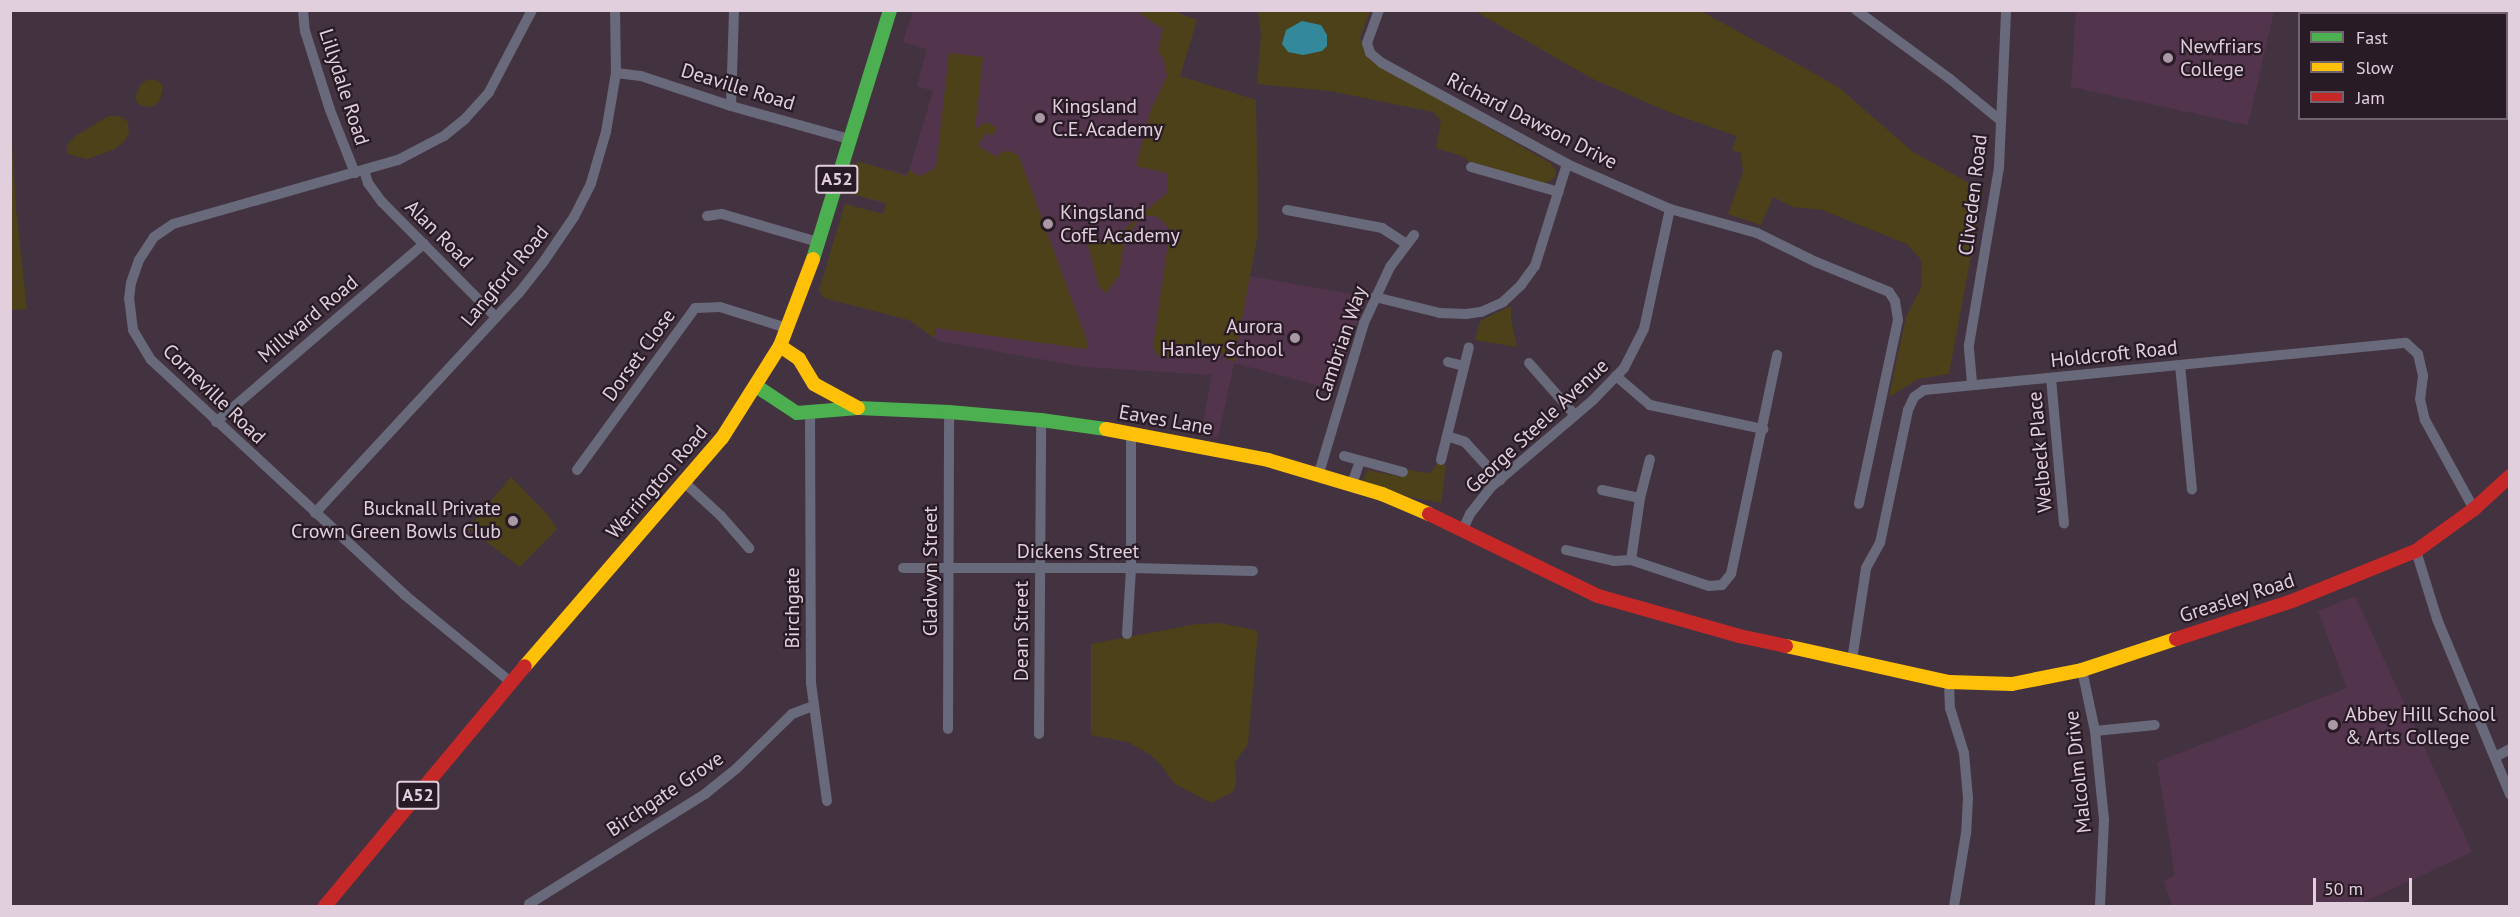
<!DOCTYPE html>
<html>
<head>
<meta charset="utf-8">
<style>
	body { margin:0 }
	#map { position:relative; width:2520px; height:917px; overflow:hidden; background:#433340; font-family:"PT Sans",sans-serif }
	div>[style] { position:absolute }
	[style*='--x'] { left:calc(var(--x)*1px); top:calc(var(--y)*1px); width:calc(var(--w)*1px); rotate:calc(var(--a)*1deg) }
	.built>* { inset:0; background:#53344d }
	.green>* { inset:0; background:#4d411a }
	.water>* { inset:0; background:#33889b }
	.street>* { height:10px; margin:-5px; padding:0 5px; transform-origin:5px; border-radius:5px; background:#68697a }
	.fast>* { height:14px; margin:-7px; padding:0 7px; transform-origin:7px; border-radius:7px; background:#4caf50 }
	.slow>* { height:14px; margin:-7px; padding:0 7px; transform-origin:7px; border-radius:7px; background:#ffc107 }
	.jam>* { height:14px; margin:-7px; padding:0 7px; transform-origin:7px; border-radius:7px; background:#c62828 }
	.dots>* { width:16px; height:16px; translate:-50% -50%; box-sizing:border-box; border:3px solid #281b25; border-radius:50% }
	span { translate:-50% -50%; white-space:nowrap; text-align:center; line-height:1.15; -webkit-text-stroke:4.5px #281b25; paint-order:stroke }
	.shield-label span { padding:2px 4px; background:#281b25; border:2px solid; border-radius:4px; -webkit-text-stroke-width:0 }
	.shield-label { font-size:18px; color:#e2cfdd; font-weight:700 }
	.poi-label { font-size:20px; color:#e2cfdd }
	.left { translate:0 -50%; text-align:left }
	.right { translate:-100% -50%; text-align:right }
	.street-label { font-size:20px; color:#e2cfdd }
	.frame { position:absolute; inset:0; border:12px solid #e2cfdd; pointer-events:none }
	.legend { position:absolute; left:2298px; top:12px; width:210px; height:108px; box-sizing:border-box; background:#281b25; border:2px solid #72636f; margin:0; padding:8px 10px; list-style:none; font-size:18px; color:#e2cfdd }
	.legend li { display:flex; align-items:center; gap:12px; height:30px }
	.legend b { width:30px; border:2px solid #72636f }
	.scale { position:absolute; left:2313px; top:878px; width:99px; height:27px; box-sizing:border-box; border:3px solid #e2cfdd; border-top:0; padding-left:8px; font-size:18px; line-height:21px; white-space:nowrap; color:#e2cfdd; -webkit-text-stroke:4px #281b25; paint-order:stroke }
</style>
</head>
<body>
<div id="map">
	<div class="built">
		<i style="clip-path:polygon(1173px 10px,1197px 20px,1180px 76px,1256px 100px,1258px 233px,1250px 276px,1366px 297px,1335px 390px,1234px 363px,1218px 438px,1201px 434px,1212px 375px,1084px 367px,939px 341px,909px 320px,824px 298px,819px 291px,845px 204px,882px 214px,886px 204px,848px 193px,857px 161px,908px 175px,933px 91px,917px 86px,927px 49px,903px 42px,913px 11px)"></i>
		<i style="clip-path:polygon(2076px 11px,2274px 11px,2248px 125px,2071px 87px)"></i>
		<i style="clip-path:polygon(2355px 596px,2472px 852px,2355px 906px,2172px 906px,2164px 881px,2175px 875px,2157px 762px,2347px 688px,2318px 611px)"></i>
	</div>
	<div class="green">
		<i style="clip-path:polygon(1142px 11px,1173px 11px,1197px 20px,1180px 76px,1256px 100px,1258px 233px,1234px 363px,1225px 358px,1217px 347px,1203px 343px,1166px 358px,1157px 355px,1153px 347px,1169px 237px,1169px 229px,1164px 222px,1156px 216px,1144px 216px,1136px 223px,1124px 243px,1119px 276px,1105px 294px,1099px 286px,1086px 237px,1094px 232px,1102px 243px,1110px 237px,1113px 239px,1167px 193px,1167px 173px,1136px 166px,1151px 110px,1167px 76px,1164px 60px,1158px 51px,1163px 29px,1142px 15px)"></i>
		<i style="clip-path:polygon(1258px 11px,1370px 11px,1360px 38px,1366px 57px,1550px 163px,1555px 169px,1555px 177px,1545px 184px,1474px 166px,1462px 156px,1436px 148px,1441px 121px,1433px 112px,1330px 91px,1257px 84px,1261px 34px)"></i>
		<i style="clip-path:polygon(1475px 11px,1701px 11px,1837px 86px,1912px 151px,1983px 191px,1949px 374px,1918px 379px,1889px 397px,1906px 317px,1921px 288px,1922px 261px,1907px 244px,1822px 210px,1793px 207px,1773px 197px,1761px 225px,1728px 214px,1743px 172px,1741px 153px,1732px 150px,1737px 136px,1671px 113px,1591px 78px)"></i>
		<i style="clip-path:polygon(949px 53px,983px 57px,975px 129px,986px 122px,997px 128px,992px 136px,986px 132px,978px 146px,997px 157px,1001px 152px,1009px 151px,1019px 156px,1088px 344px,1086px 349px,936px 328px,934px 338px,909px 320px,824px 298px,819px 291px,845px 204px,883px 214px,886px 203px,848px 193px,857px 161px,907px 176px,909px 170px,920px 176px,936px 168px)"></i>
		<i style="clip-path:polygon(148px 79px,158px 81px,163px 86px,160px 100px,154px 106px,146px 107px,139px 104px,135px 98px,140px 85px)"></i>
		<i style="clip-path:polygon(108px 116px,120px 116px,128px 122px,129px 133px,124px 142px,113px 150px,87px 159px,67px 154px,67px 145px,76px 136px)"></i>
		<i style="clip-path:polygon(11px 126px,16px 209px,27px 309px,11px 310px)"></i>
		<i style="clip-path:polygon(1511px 306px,1511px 319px,1517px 347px,1475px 340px,1480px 321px)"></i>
		<i style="clip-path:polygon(1437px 464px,1446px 465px,1441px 503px,1410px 497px,1362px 481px,1368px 470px,1402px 477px,1405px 469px,1425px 473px,1431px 472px)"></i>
		<i style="clip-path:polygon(511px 477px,547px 514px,557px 529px,520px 567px,468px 528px)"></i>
		<i style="clip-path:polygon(1221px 623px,1258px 631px,1248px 744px,1235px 762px,1236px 783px,1233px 792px,1211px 803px,1175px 784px,1161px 765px,1148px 753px,1128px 742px,1091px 735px,1091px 644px,1197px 624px)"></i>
	</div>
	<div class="water">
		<i style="clip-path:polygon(1302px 21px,1321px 25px,1327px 35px,1327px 46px,1322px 51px,1303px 55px,1288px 52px,1282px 44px,1286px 30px)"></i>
	</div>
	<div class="street">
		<i style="--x:303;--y:10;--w:21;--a:85"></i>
		<i style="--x:305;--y:31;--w:83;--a:72.4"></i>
		<i style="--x:330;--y:110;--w:68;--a:68.4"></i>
		<i style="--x:1379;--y:10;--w:35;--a:110"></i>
		<i style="--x:1367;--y:43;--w:10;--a:73"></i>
		<i style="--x:1370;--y:53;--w:16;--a:40"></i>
		<i style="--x:1382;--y:63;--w:211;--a:28.6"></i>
		<i style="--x:1567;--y:164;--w:112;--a:23.6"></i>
		<i style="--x:1670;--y:209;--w:90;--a:15.4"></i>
		<i style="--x:1757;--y:233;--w:66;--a:26.2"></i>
		<i style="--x:1816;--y:262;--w:79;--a:22.3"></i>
		<i style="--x:1889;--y:292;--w:11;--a:56"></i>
		<i style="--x:1895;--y:301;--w:19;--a:81"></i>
		<i style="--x:1898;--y:320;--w:188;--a:102"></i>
		<i style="--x:1856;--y:10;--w:117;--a:36.3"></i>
		<i style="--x:1950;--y:79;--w:65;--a:39.4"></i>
		<i style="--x:616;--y:73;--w:25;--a:7"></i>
		<i style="--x:641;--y:76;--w:95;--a:18.4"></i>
		<i style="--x:731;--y:106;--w:123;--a:15.6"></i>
		<i style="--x:731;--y:106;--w:96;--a:-88.2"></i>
		<i style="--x:1471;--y:167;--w:91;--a:15.9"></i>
		<i style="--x:364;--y:170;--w:14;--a:73"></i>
		<i style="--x:368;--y:183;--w:24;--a:54"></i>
		<i style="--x:382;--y:202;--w:162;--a:45.3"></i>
		<i style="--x:1287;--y:210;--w:97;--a:10.7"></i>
		<i style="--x:1382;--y:228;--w:27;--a:33"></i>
		<i style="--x:707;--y:216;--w:15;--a:-8"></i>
		<i style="--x:722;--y:214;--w:100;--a:16.3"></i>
		<i style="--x:1375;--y:297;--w:67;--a:13.8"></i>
		<i style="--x:1440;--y:313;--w:26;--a:2"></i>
		<i style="--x:1466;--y:314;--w:15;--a:-8"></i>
		<i style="--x:1481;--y:312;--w:24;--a:-24"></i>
		<i style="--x:1503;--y:302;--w:25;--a:-43"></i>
		<i style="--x:1521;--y:285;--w:24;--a:-54"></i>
		<i style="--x:1535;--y:266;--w:107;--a:-72.6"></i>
		<i style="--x:1448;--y:362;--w:16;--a:14"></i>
		<i style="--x:1529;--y:363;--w:68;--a:48.6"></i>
		<i style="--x:2180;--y:365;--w:125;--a:84.5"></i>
		<i style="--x:1616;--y:376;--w:45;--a:40.5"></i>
		<i style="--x:1650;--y:405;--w:116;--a:12"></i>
		<i style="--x:2051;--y:378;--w:146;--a:84.9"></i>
		<i style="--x:1972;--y:383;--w:38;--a:-95"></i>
		<i style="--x:1969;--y:345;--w:181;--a:-80.4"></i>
		<i style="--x:1999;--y:167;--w:157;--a:-87.4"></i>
		<i style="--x:810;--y:414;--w:269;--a:89.8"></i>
		<i style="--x:811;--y:683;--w:119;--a:82.3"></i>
		<i style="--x:216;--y:422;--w:274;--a:-40.6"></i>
		<i style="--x:1447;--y:436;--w:19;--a:18"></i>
		<i style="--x:1465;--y:442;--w:52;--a:47.4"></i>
		<i style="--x:1344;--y:456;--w:61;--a:15.2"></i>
		<i style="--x:1441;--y:460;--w:116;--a:-76.1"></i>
		<i style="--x:577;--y:470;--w:200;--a:-53.9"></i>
		<i style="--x:695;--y:308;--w:25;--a:-2"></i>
		<i style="--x:720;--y:307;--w:70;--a:17.4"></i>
		<i style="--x:1319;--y:473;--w:157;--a:-73.3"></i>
		<i style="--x:1364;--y:323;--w:62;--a:-65.1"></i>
		<i style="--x:1390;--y:267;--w:40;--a:-53"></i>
		<i style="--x:685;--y:483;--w:49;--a:42.5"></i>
		<i style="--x:721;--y:516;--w:43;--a:48.8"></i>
		<i style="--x:1352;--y:484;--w:24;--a:-71"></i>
		<i style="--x:1602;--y:490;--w:39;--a:12"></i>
		<i style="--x:315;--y:513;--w:300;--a:-47.2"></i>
		<i style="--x:519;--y:293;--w:37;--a:-52"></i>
		<i style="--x:542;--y:264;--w:57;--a:-55.8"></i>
		<i style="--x:574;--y:217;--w:38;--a:-63"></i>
		<i style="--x:591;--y:183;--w:53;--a:-73.6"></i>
		<i style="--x:606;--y:132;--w:60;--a:-80.4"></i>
		<i style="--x:616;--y:73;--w:63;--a:-90.9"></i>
		<i style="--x:1463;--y:529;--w:17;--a:-65"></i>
		<i style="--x:1470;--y:514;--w:33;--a:-52"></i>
		<i style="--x:1490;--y:488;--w:135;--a:-40.5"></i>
		<i style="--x:1593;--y:400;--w:45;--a:-45.9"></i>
		<i style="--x:1624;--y:368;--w:44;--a:-62.9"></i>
		<i style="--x:1644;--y:329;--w:123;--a:-77.8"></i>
		<i style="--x:1566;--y:550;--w:49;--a:12.9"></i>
		<i style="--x:1614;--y:561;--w:17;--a:-3"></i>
		<i style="--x:1631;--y:560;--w:82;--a:18.4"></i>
		<i style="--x:1709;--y:586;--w:13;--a:-4"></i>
		<i style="--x:1722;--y:585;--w:14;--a:-51"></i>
		<i style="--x:1731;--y:574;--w:224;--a:-78.1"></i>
		<i style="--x:2416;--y:551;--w:71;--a:72.8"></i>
		<i style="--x:2437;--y:619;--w:190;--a:67.4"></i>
		<i style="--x:1631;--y:560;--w:63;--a:-81.7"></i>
		<i style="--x:1640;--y:498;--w:40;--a:-75.6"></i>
		<i style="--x:903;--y:568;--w:228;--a:0"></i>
		<i style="--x:1131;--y:568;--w:122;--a:1.4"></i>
		<i style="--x:1127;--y:634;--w:66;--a:-86.5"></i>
		<i style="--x:1131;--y:568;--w:135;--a:-90"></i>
		<i style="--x:1852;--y:660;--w:93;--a:-81.3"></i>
		<i style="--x:1866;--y:568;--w:29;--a:-61"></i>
		<i style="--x:1880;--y:543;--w:136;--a:-78.1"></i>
		<i style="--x:1908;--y:410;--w:14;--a:-65"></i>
		<i style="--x:1914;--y:397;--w:12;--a:-35"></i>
		<i style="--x:1924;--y:390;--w:484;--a:-5.6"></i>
		<i style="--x:2406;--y:343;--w:16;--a:43"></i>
		<i style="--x:2418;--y:354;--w:23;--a:77"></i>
		<i style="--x:2423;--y:376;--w:23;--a:97"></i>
		<i style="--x:2420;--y:399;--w:22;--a:77"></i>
		<i style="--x:2425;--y:420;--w:102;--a:61.2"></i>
		<i style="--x:2082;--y:670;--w:62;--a:78"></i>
		<i style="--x:2095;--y:731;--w:89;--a:84.2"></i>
		<i style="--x:2104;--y:820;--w:86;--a:92.7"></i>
		<i style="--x:1949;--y:682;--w:26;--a:88"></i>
		<i style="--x:1950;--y:708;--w:47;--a:72.7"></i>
		<i style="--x:1964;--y:753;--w:45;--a:84.9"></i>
		<i style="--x:1968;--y:798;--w:35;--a:93"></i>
		<i style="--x:1966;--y:833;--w:74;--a:99.3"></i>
		<i style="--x:512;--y:683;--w:139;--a:-140.6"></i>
		<i style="--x:405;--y:595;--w:346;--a:-137.2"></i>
		<i style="--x:151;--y:360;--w:35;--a:-121"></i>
		<i style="--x:133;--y:330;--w:31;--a:-97"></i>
		<i style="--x:129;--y:299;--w:16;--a:-83"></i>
		<i style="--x:131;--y:283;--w:24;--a:-71"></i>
		<i style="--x:139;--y:260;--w:27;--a:-57"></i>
		<i style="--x:154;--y:237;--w:23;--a:-34"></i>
		<i style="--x:173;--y:224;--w:234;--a:-15.9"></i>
		<i style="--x:398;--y:160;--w:52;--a:-27.6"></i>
		<i style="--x:444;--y:136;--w:27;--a:-39"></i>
		<i style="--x:465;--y:119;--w:36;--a:-48"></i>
		<i style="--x:489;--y:92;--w:93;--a:-62.3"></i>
		<i style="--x:948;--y:729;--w:317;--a:-89.8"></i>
		<i style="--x:2095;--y:731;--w:60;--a:-5.7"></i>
		<i style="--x:1039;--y:734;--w:314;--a:-89.6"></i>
		<i style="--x:2495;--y:757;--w:17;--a:-28"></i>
		<i style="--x:529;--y:904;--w:208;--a:-32"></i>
		<i style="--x:705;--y:794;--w:40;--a:-39"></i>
		<i style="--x:736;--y:769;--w:78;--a:-44.5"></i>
		<i style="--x:792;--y:714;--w:22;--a:-21"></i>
	</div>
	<div class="fast">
		<i style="--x:813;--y:259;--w:261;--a:-72.8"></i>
		<i style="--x:756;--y:386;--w:49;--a:33.4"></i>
		<i style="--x:797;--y:413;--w:61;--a:-4.7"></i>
		<i style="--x:858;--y:408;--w:91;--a:2.5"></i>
		<i style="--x:949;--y:412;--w:92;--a:5"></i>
		<i style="--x:1041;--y:420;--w:66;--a:7.9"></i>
	</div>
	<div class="slow">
		<i style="--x:780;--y:346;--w:23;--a:34"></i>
		<i style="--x:799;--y:359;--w:29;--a:59"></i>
		<i style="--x:814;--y:384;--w:50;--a:28.6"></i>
		<i style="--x:1106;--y:429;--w:165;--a:10.8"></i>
		<i style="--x:1268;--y:460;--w:119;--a:16.6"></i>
		<i style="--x:1382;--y:494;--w:51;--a:23.1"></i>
		<i style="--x:1786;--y:646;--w:167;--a:12.5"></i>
		<i style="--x:1949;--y:682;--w:63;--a:1.8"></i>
		<i style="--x:2012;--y:684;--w:71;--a:-11.3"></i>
		<i style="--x:2082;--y:670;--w:99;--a:-18.3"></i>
		<i style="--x:525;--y:666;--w:301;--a:-49.2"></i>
		<i style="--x:722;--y:438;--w:109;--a:-57.8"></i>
		<i style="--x:780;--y:346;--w:93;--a:-69.2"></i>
	</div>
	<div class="jam">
		<i style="--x:1429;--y:514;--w:188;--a:25.9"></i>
		<i style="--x:1598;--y:596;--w:147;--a:15.8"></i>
		<i style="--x:1739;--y:636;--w:48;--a:12"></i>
		<i style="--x:2176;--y:639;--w:122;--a:-18.1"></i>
		<i style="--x:2292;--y:601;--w:134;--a:-22"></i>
		<i style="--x:2416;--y:551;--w:72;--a:-35.9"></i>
		<i style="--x:2474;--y:509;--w:49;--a:-42.5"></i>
		<i style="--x:325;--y:906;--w:312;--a:-50.2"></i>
	</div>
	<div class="dots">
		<i style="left:2168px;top:58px;background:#aa98a6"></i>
		<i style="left:1040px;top:118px;background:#aa98a6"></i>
		<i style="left:1048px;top:224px;background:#aa98a6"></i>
		<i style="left:1295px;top:338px;background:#aa98a6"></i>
		<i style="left:513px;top:521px;background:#aa98a6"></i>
		<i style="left:2333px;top:725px;background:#aa98a6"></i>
	</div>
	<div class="shield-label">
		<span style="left:837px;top:179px">A52</span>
		<span style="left:418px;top:795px">A52</span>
	</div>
	<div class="poi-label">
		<span class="left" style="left:2180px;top:58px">Newfriars<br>College</span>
		<span class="left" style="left:1052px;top:118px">Kingsland<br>C.E. Academy</span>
		<span class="left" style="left:1060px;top:224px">Kingsland<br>CofE Academy</span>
		<span class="right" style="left:1283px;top:338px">Aurora<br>Hanley School</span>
		<span class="right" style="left:501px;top:520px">Bucknall Private<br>Crown Green Bowls Club</span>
		<span class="left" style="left:2345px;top:726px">Abbey Hill School<br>&amp; Arts College</span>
	</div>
	<div class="street-label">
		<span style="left:344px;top:87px;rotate:72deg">Lillydale Road</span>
		<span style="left:738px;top:87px;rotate:17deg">Deaville Road</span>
		<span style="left:1532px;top:121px;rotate:27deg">Richard Dawson Drive</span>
		<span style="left:1973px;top:195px;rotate:-83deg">Cliveden Road</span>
		<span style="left:439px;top:234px;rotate:45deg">Alan Road</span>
		<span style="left:505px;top:276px;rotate:-50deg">Langford Road</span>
		<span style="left:308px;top:319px;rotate:-40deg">Millward Road</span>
		<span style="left:1341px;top:344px;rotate:-71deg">Cambrian Way</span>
		<span style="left:2114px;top:354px;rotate:-6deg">Holdcroft Road</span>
		<span style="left:639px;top:355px;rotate:-54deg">Dorset Close</span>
		<span style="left:214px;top:394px;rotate:44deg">Corneville Road</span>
		<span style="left:1166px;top:420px;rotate:10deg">Eaves Lane</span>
		<span style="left:1537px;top:426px;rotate:-43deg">George Steele Avenue</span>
		<span style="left:2040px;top:452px;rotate:-95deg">Welbeck Place</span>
		<span style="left:657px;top:482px;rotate:-49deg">Werrington Road</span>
		<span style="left:1078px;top:551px">Dickens Street</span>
		<span style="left:930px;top:571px;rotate:-90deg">Gladwyn Street</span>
		<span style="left:2237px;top:598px;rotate:-18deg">Greasley Road</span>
		<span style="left:792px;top:608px;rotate:-90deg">Birchgate</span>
		<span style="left:1021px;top:631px;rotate:-90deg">Dean Street</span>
		<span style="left:2078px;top:772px;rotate:-96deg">Malcolm Drive</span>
		<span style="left:665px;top:794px;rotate:-34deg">Birchgate Grove</span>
	</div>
	<div class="frame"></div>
	<ul class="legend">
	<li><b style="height:8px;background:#4caf50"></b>Fast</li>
	<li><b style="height:8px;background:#ffc107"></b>Slow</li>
	<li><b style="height:8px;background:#c62828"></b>Jam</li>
	</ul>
	<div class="scale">50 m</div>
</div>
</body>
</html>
